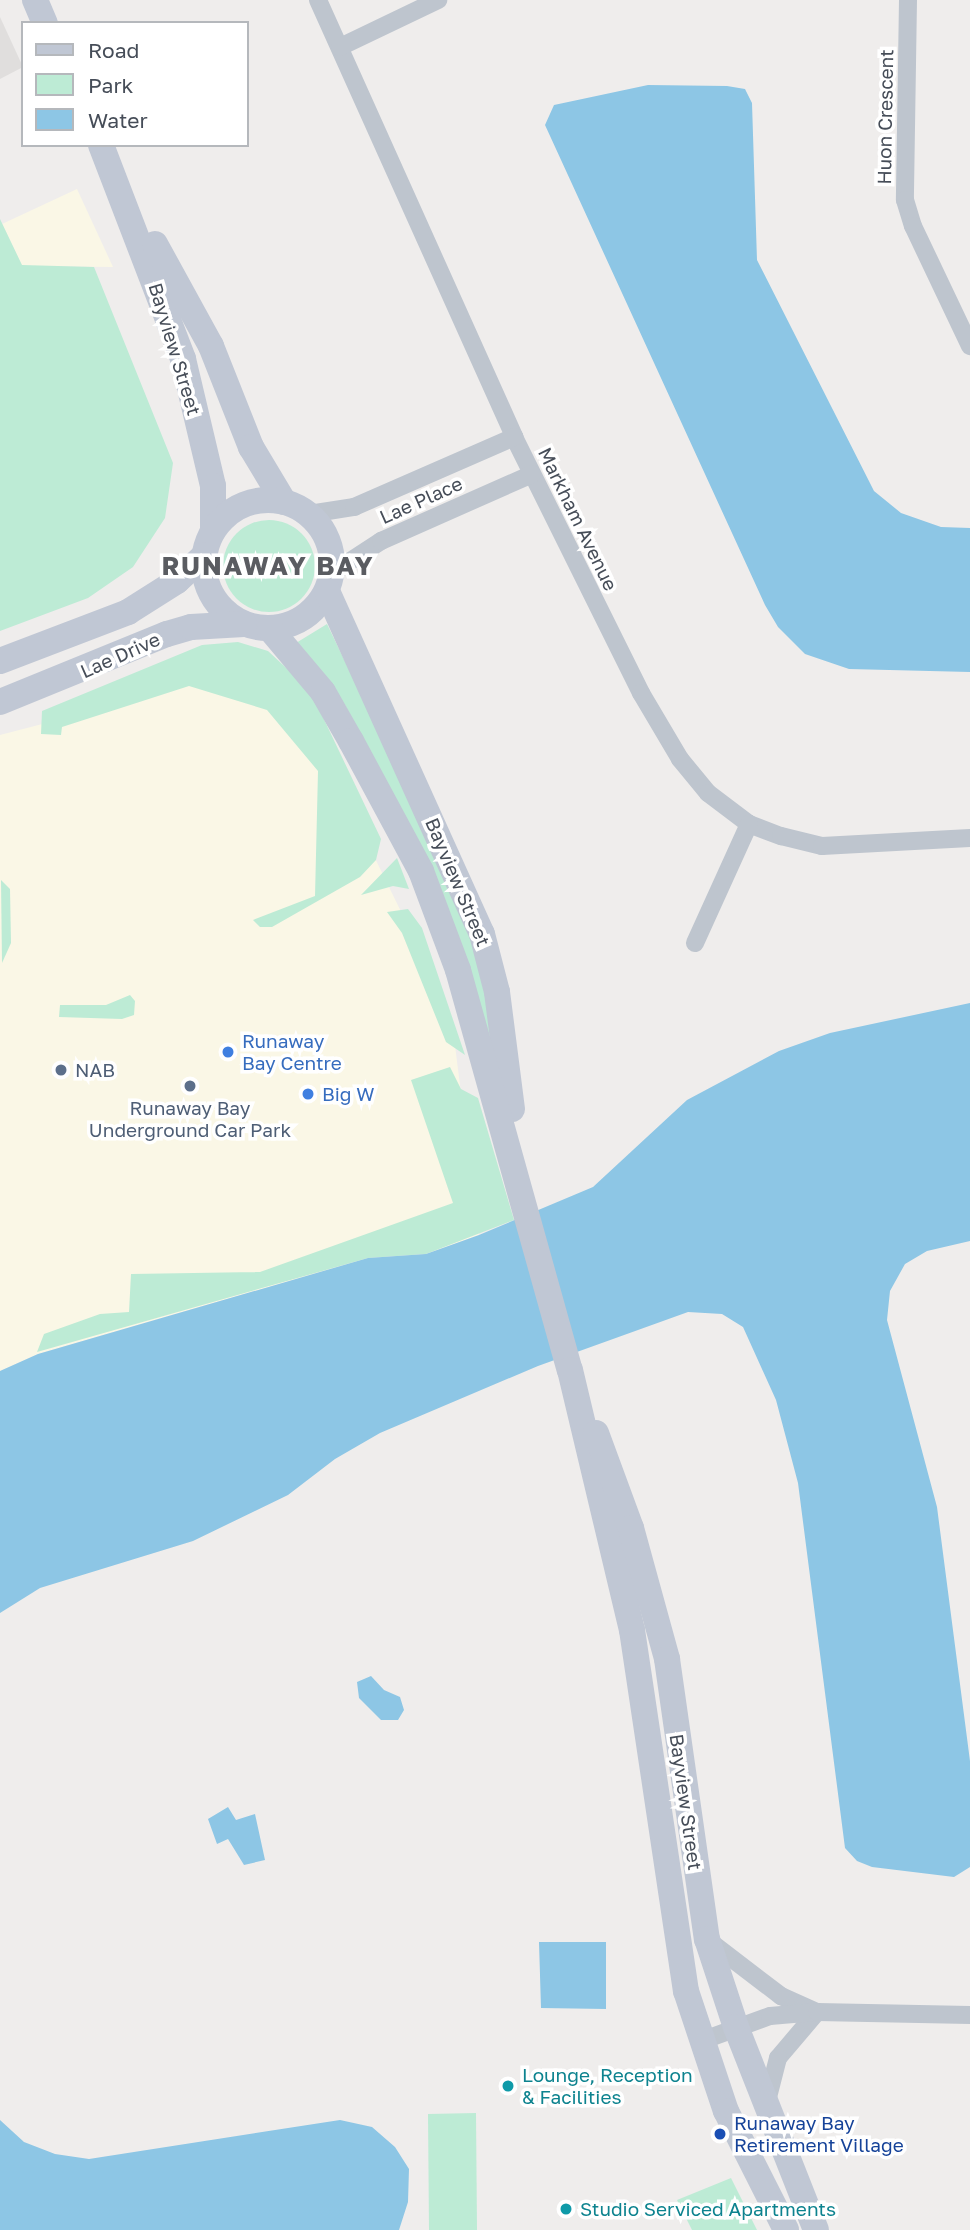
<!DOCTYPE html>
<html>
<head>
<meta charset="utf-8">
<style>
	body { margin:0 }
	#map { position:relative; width:970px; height:2230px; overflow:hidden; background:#efedec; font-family:"Golos Text",sans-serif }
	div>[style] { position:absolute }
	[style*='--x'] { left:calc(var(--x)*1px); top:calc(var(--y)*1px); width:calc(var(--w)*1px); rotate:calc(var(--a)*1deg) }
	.commercial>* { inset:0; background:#faf7e6 }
	.education>* { inset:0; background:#e0dedd }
	.green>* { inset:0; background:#bdebd5 }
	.round { border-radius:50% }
	.water>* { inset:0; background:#8dc6e5 }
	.minor>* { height:18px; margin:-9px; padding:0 9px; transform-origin:9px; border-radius:9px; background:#bec5ce }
	.secondary>* { height:26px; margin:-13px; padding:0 13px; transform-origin:13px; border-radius:13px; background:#c0c7d4 }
	.secondary>.ring { margin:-13px; padding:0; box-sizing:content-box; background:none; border:26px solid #c0c7d4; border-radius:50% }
	.dots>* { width:19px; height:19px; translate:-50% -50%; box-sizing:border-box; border:4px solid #fff; border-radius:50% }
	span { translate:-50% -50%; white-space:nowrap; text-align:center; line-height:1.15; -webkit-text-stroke:7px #fff; paint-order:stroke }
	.street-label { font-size:19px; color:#464d58 }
	.shop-label { font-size:19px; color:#366cbe }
	.left { translate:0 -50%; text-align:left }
	.service-label { font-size:19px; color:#4e5e75 }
	.culture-label { font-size:19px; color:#0d838f }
	.transit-label { font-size:19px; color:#164399 }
	.district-label { font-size:26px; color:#5a5c61; font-weight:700; letter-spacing:2px }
	.legend { position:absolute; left:21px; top:21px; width:228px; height:126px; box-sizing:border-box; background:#fff; border:2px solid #b5b8bc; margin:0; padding:9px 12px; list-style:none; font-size:21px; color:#464d58 }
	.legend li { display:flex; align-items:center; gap:14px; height:35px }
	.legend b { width:35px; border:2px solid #b5b8bc }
</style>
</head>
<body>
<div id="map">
	<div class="commercial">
		<i style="clip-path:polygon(77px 189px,113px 267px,22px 266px,2px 224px)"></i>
		<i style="clip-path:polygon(245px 684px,326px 758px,451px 1014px,479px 1235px,426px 1254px,368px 1258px,38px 1354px,0 1371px,0 735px,50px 722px,138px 687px)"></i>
	</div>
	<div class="education">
		<i style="clip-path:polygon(0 17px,23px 67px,0 79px)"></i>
	</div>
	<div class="green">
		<i style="clip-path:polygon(0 219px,22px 265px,94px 267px,173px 463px,165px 518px,133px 567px,88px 598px,0 631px)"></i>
		<i class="round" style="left:223px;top:520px;width:92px;height:92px"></i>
		<i style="clip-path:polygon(327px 624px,451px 881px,478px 951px,513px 1158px,434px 871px,345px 705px,296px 643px)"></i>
		<i style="clip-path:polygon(238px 642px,268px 651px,310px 690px,381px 839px,376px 860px,360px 877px,272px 927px,260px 927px,253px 920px,315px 896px,318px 771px,267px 710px,189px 686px,62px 727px,61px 735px,41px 734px,42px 711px,202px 645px)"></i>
		<i style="clip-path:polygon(397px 858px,409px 889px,393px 886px,361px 895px)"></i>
		<i style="clip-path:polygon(1px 880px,10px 889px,11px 943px,2px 963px)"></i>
		<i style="clip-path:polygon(408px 909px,422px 928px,465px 1055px,446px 1042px,402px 933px,387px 912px)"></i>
		<i style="clip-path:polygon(130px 995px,135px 1001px,134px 1015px,122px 1019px,59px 1017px,60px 1005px,106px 1005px)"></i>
		<i style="clip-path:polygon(450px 1067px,461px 1089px,478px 1098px,514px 1220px,426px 1254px,368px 1258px,37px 1352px,44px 1334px,100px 1314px,129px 1312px,131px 1274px,260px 1272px,453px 1203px,411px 1080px)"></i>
		<i style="clip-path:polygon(476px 2113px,477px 2230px,429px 2230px,428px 2114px)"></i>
		<i style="clip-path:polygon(731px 2178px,757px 2230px,692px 2230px,677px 2200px)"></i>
	</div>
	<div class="water">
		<i style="clip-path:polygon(648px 85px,727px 86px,745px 89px,752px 103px,757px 260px,874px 491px,901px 513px,941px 527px,970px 528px,970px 672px,849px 669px,805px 654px,778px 627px,765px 605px,545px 125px,554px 105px)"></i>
		<i style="clip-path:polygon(970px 1003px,970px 1241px,927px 1251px,905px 1264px,890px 1291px,887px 1320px,937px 1507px,970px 1761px,970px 1867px,954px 1877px,872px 1867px,857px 1861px,845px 1848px,798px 1483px,776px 1400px,743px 1327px,722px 1314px,688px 1312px,538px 1366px,380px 1433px,335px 1459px,288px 1495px,193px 1541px,40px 1588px,0 1613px,0 1371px,38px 1354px,368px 1258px,426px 1254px,479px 1235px,593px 1187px,687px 1100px,779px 1051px,830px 1033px)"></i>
		<i style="clip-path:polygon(371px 1676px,384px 1690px,400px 1697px,404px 1710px,398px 1720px,381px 1720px,359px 1698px,357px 1682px)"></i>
		<i style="clip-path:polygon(228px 1807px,236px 1820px,255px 1814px,265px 1860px,244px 1865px,228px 1839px,217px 1844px,208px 1819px)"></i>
		<i style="clip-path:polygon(539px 1942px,606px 1942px,606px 2009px,541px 2008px)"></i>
		<i style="clip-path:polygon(0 2120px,24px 2142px,55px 2154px,89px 2159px,340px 2120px,372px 2127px,395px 2147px,409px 2169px,408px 2202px,399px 2230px,0 2230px)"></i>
	</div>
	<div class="minor">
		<i style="--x:318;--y:0;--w:479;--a:65.8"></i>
		<i style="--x:514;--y:437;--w:286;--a:63.6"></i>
		<i style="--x:641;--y:693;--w:77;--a:59.4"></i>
		<i style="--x:680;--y:759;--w:44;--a:50.5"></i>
		<i style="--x:708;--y:793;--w:51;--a:37.1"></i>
		<i style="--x:749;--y:824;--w:34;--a:21"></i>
		<i style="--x:781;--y:836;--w:42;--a:13.7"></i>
		<i style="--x:822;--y:846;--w:148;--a:-3.1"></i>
		<i style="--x:908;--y:0;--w:200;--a:90.9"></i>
		<i style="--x:905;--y:200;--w:27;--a:73"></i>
		<i style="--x:913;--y:226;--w:133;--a:64.6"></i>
		<i style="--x:340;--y:47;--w:109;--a:-25.6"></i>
		<i style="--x:309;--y:514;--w:46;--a:-8.8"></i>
		<i style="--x:354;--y:507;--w:175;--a:-23.6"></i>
		<i style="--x:332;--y:573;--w:59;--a:-33.1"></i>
		<i style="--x:381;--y:541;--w:165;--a:-23.9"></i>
		<i style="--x:695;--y:943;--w:131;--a:-65.6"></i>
		<i style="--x:709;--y:1941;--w:91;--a:37.4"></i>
		<i style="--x:781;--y:1996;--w:39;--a:24"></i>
		<i style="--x:817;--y:2012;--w:60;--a:130.3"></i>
		<i style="--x:778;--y:2058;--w:44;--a:104.3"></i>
		<i style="--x:701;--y:2041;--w:73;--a:-19.9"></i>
		<i style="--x:770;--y:2016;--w:47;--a:-4.9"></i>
		<i style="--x:817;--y:2012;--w:153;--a:1.1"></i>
	</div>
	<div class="secondary">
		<i style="--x:35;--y:0;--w:25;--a:67"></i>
		<i style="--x:101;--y:145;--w:229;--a:69"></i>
		<i style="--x:183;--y:359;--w:130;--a:76.7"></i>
		<i style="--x:213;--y:486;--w:44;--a:90"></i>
		<i style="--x:155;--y:244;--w:116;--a:61.2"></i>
		<i style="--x:211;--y:346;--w:109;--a:68.4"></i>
		<i style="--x:251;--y:447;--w:64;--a:59"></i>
		<i class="ring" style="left:204px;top:500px;width:102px;height:102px"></i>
		<i style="--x:327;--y:591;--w:376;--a:65.7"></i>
		<i style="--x:482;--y:934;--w:60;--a:75.5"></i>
		<i style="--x:497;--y:992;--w:118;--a:82.7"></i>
		<i style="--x:270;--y:629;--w:82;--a:49.9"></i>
		<i style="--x:323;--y:692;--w:56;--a:60.3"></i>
		<i style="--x:351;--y:741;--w:148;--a:61.7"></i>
		<i style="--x:421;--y:871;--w:106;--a:69.5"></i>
		<i style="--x:458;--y:970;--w:415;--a:74.4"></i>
		<i style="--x:570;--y:1370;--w:267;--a:76.6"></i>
		<i style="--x:632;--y:1630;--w:365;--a:81.5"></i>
		<i style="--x:686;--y:1991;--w:126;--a:71.6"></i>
		<i style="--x:726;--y:2111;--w:133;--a:63.2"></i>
		<i style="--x:0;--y:661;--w:137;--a:-20.9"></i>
		<i style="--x:128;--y:612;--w:58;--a:-32.3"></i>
		<i style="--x:177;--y:581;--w:37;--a:-43"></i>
		<i style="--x:0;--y:702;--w:180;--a:-22.2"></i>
		<i style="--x:167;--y:634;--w:25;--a:-16"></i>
		<i style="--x:191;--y:627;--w:53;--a:-3.2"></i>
		<i style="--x:596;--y:1433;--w:101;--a:69.8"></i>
		<i style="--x:631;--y:1528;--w:136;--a:74.6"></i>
		<i style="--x:667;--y:1659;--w:283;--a:81.9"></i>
		<i style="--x:707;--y:1939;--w:93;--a:71.8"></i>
		<i style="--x:736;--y:2027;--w:218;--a:68.5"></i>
	</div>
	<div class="dots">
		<i style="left:228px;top:1052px;background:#3f7fe0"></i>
		<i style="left:61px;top:1070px;background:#5c6f8a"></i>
		<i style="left:190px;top:1086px;background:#5c6f8a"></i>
		<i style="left:308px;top:1094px;background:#3f7fe0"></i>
		<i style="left:508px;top:2086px;background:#0f9aa8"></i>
		<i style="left:720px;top:2134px;background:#1a4fb4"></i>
		<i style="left:566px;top:2209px;background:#0f9aa8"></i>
	</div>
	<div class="street-label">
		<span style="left:885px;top:117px;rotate:-89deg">Huon Crescent</span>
		<span style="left:175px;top:349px;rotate:73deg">Bayview Street</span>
		<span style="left:421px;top:500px;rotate:-24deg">Lae Place</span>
		<span style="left:578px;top:519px;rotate:64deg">Markham Avenue</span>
		<span style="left:120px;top:655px;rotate:-24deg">Lae Drive</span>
		<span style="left:458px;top:882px;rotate:67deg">Bayview Street</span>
		<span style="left:686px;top:1802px;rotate:82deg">Bayview Street</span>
	</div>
	<div class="shop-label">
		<span class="left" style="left:242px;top:1052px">Runaway<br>Bay Centre</span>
		<span class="left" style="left:322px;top:1094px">Big W</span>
	</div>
	<div class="service-label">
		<span class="left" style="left:75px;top:1070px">NAB</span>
		<span style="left:190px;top:1119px">Runaway Bay<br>Underground Car Park</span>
	</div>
	<div class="culture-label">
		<span class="left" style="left:522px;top:2086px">Lounge, Reception<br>&amp; Facilities</span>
		<span class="left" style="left:580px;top:2209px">Studio Serviced Apartments</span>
	</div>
	<div class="transit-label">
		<span class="left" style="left:734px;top:2134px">Runaway Bay<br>Retirement Village</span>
	</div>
	<div class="district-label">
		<span style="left:268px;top:566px">RUNAWAY BAY</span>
	</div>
	<ul class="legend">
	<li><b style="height:9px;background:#c0c7d4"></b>Road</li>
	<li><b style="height:19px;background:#bdebd5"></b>Park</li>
	<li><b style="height:19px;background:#8dc6e5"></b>Water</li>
	</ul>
</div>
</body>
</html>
